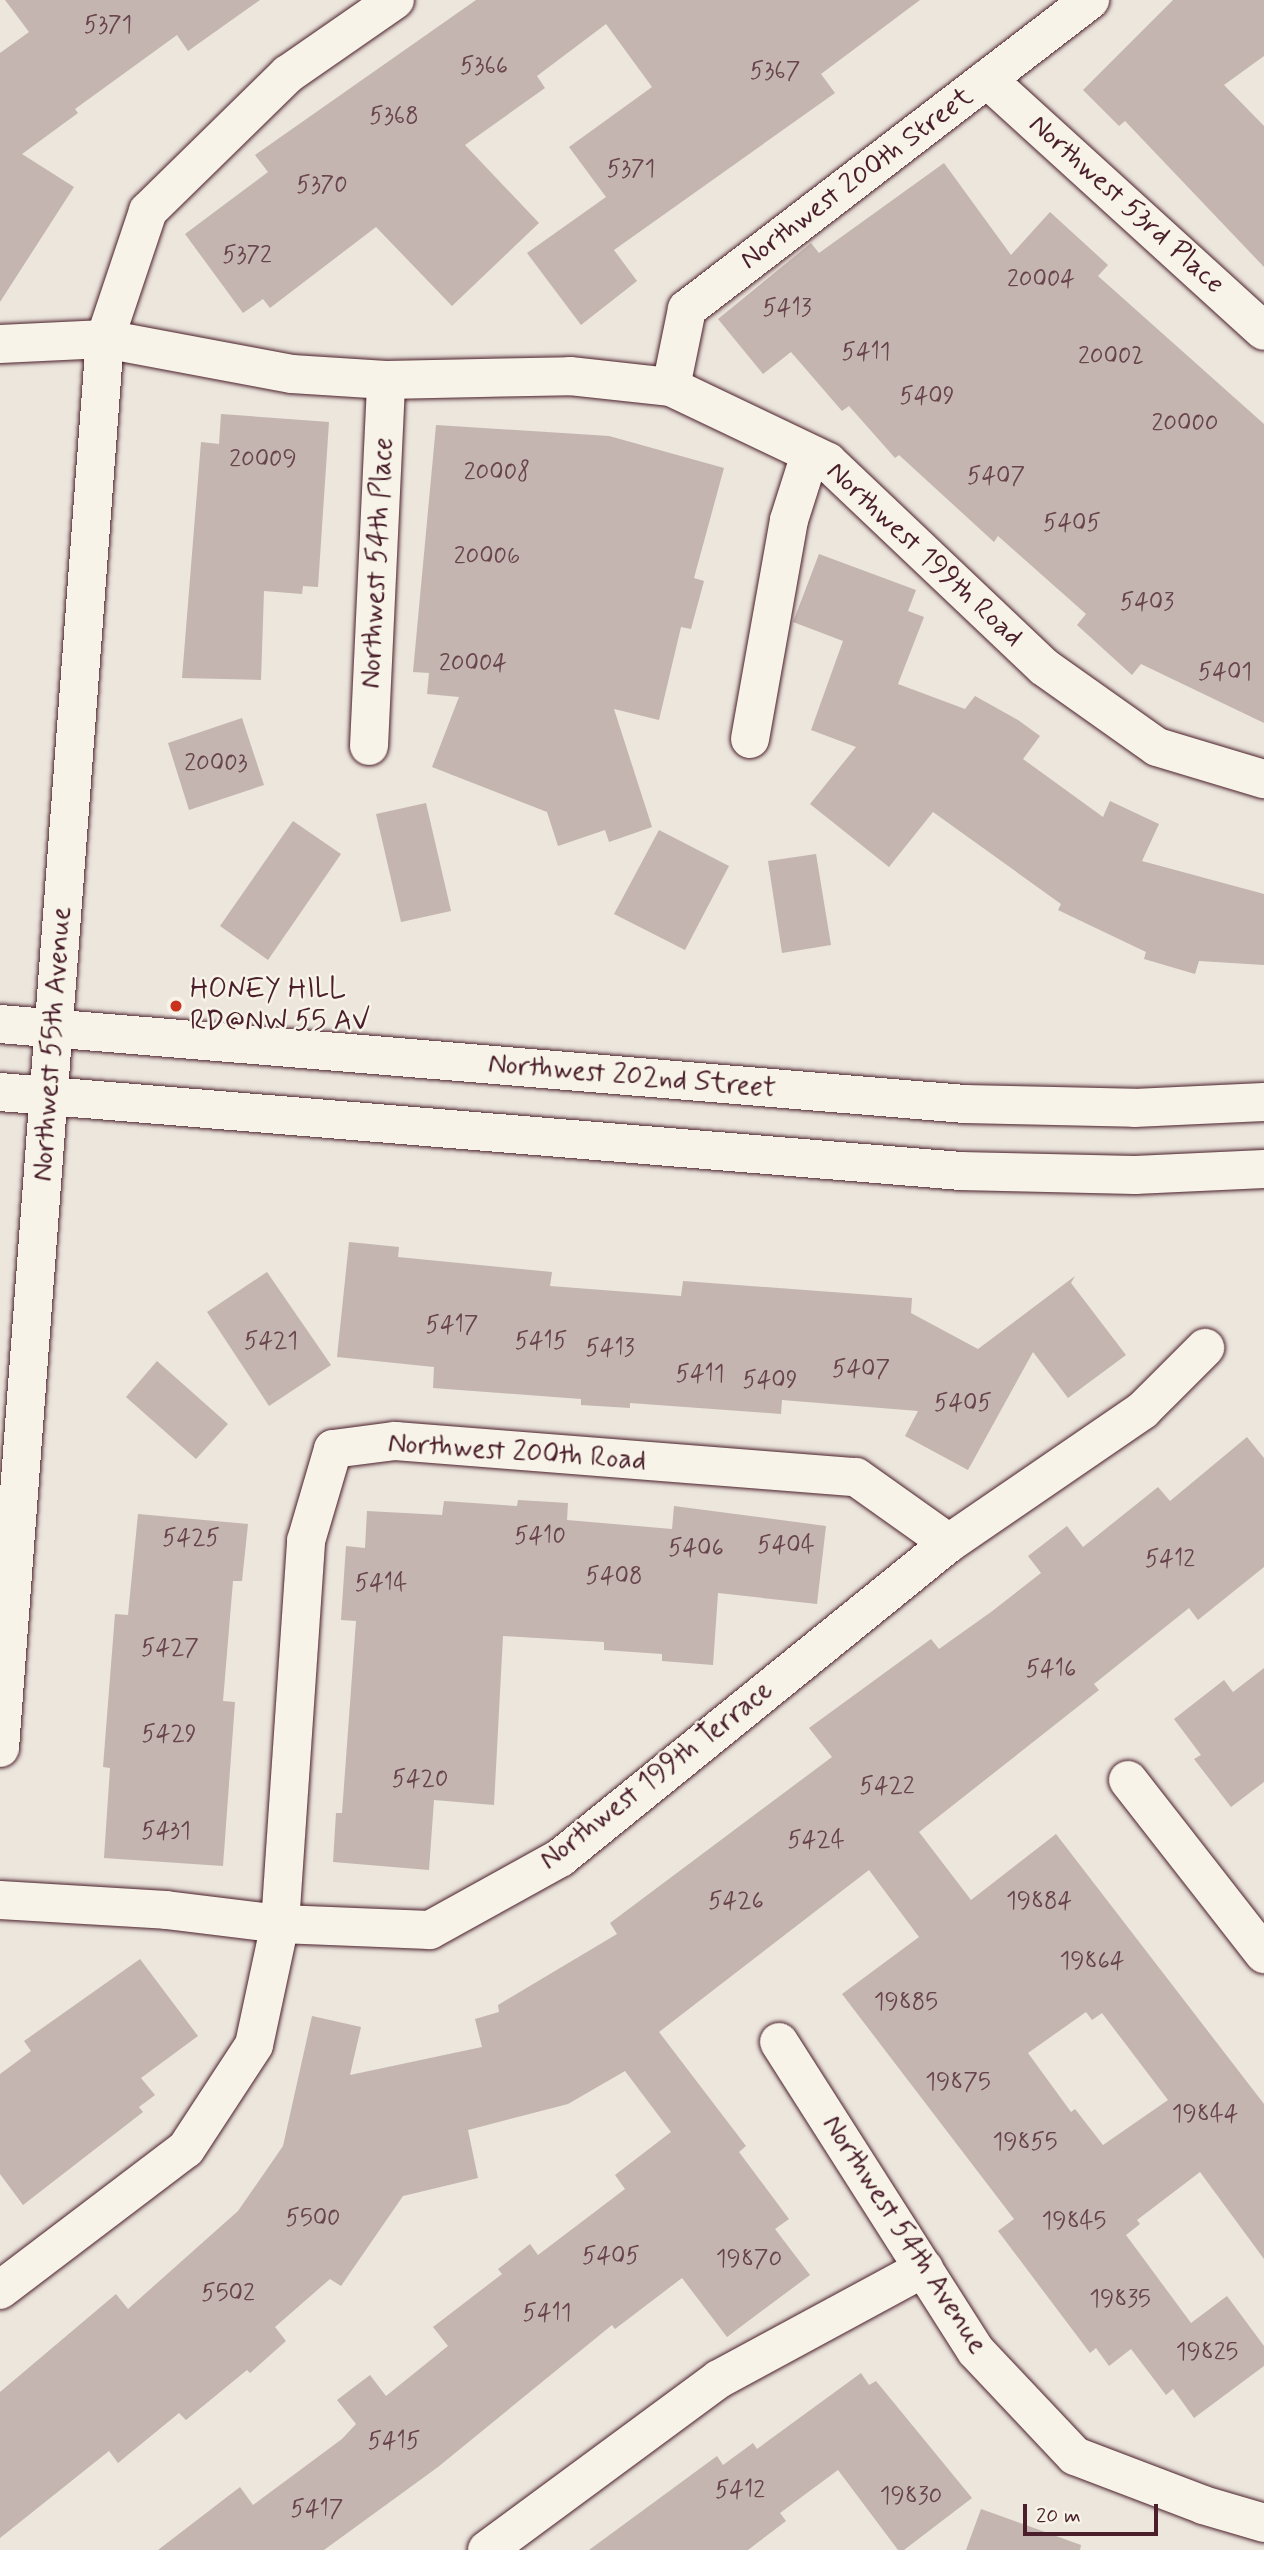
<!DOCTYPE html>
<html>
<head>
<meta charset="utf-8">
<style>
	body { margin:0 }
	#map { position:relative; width:1264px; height:2550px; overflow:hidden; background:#ece6dd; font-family:Mynerve,sans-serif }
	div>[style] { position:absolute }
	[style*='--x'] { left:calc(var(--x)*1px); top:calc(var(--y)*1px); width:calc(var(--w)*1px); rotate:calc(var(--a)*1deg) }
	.building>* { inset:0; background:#c4b5b0 }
	.roads { filter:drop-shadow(0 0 2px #4a1f2b) drop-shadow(0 0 2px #4a1f2b) }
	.minor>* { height:38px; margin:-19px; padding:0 19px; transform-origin:19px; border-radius:19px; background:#f7f3e8 }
	.major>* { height:38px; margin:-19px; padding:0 19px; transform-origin:19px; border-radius:19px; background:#f7f3e8 }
	.dots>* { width:19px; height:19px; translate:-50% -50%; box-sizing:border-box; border:4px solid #f7f3e8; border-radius:50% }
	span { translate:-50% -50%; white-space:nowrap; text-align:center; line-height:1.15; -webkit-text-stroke:5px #f7f3e8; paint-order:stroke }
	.number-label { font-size:24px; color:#68444c }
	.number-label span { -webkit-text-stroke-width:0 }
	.street-label { font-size:28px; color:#4a1f2b }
	.poi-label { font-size:28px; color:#4a1f2b }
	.left { translate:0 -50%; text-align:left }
	.scale { position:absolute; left:1023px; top:2504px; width:135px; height:32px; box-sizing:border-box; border:4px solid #4a1f2b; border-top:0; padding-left:9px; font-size:21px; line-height:24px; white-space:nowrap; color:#4a1f2b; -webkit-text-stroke:5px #f7f3e8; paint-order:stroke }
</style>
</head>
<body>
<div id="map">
	<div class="building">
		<i style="clip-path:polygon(5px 0,260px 0,188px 51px,177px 35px,75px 109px,78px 113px,22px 154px,74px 187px,0 302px,0 53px,29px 32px)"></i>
		<i style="clip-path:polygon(476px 0,920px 0,821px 74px,835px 93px,614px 250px,637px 281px,581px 325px,527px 253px,606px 197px,569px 147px,652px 87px,606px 24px,537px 76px,545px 88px,465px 145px,539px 223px,452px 306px,376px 227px,270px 308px,263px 299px,243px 313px,185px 234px,268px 172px,255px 155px)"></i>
		<i style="clip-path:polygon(1173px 0,1264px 0,1264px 56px,1224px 85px,1264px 126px,1264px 267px,1125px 121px,1119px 126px,1083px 90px)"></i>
		<i style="clip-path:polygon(944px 163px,1011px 255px,1050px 212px,1108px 265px,1098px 276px,1264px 424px,1264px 723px,1141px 664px,1132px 675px,1077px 625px,1086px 614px,998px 536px,994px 542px,899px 455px,895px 458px,849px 406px,842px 411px,791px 352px,763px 374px,718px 319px,811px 243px,819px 253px)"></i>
		<i style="clip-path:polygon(221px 414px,329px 422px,318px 587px,303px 586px,302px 594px,264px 591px,261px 680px,182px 678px,201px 442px,219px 444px)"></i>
		<i style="clip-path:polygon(436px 425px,609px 436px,724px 468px,694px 578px,704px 581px,691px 629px,681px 627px,659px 720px,614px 709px,652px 827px,609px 842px,605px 830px,558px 846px,547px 812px,432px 767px,459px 697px,427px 694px,429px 673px,413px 672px)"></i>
		<i style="clip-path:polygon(819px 554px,916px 590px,908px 611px,924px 617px,898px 684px,965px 709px,975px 696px,1018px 720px,1040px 736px,1023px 759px,1103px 817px,1110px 801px,1159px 824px,1142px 861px,1264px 894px,1264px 965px,1199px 961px,1195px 974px,1144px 959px,1146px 952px,1058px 910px,1061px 904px,933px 812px,889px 867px,810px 804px,856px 747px,811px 730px,843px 641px,793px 622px)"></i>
		<i style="clip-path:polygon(242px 718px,264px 785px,189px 810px,168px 743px)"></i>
		<i style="clip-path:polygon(426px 803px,451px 911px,401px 922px,376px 814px)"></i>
		<i style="clip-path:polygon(293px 821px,341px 854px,268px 960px,220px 926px)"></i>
		<i style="clip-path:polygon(659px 830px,729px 866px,685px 950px,614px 914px)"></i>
		<i style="clip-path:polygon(816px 854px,831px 945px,782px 953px,768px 861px)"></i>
		<i style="clip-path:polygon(349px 1242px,399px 1247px,398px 1257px,552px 1272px,550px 1286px,681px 1296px,683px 1281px,912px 1298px,911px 1313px,978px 1349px,1075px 1276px,1071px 1283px,1126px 1355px,1068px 1398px,1033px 1352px,968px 1470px,905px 1436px,918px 1411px,782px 1400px,781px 1414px,630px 1403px,630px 1408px,581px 1405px,581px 1399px,433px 1388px,434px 1367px,337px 1357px)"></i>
		<i style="clip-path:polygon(267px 1272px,331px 1365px,269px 1406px,207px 1312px)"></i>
		<i style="clip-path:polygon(157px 1361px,228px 1424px,196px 1459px,126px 1397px)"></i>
		<i style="clip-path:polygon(evenodd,1247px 1437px,1264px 1458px,1264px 1567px,1198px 1620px,1189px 1608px,1094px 1684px,1099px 1690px,919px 1832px,971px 1900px,1056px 1834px,1264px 2104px,1264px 2259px,1200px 2172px,1137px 2220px,1140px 2224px,1126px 2235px,1191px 2323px,1227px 2296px,1264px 2346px,1264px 2366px,1194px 2418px,1173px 2389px,1166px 2395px,1131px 2349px,1109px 2366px,1096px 2348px,1090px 2353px,998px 2231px,1014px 2219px,842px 1994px,919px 1937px,869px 1870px,659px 2032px,746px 2146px,739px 2152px,789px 2219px,775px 2229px,810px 2275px,727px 2337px,682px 2278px,615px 2329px,612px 2325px,438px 2467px,324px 2550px,158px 2550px,240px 2487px,253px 2505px,342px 2439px,356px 2424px,337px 2400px,370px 2375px,386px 2396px,448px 2346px,433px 2327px,502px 2274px,498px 2269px,530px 2244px,538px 2255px,625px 2189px,615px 2175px,671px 2132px,625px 2071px,568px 2104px,468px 2130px,478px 2178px,403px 2196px,341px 2286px,330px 2279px,275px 2327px,286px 2341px,250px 2373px,247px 2370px,186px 2420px,179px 2413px,118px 2463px,109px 2451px,0 2538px,0 2392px,116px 2294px,128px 2309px,238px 2211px,283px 2146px,312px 2016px,361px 2027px,350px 2075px,482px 2047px,475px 2019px,499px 2012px,498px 2005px,617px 1934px,610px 1923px,832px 1757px,809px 1728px,931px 1639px,939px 1649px,991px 1612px,1041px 1573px,1028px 1556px,1067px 1526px,1083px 1547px,1158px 1487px,1170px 1501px,1247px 1437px,1086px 2012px,1092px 2020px,1102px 2013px,1168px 2100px,1103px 2145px,1075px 2109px,1071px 2112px,1028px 2053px,1086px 2012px)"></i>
		<i style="clip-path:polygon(518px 1500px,568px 1503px,567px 1520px,672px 1529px,674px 1506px,826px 1526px,817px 1604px,718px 1593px,713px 1665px,662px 1661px,662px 1654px,604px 1650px,604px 1642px,503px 1636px,494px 1805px,434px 1800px,429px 1870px,333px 1862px,336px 1813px,342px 1813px,356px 1621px,341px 1620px,346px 1546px,365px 1548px,367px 1511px,442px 1515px,444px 1501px,517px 1506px)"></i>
		<i style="clip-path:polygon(138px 1514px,248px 1524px,242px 1581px,233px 1581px,223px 1701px,235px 1702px,223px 1866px,104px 1858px,110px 1768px,103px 1767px,115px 1614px,128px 1615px)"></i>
		<i style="clip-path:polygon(1264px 1668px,1264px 1782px,1231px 1807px,1194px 1759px,1201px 1755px,1174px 1719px,1224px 1680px,1233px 1692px)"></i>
		<i style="clip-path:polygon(140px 1959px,198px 2036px,141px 2078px,155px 2095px,139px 2107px,143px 2112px,23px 2205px,0 2174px,0 2074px,31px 2051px,24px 2041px)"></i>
		<i style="clip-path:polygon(861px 2373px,869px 2385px,876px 2381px,972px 2498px,904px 2550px,898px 2550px,838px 2470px,780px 2513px,786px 2521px,748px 2550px,589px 2550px,717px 2456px,723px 2465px,753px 2443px,757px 2449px)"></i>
		<i style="clip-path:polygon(981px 2509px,1081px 2545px,1080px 2550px,966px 2550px)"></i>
	</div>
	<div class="roads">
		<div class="minor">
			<i style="--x:987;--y:79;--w:374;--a:42.3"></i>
			<i style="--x:0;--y:344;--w:105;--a:-2.7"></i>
			<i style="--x:105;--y:339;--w:190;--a:10.6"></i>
			<i style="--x:292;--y:374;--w:94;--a:3.7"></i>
			<i style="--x:386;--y:380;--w:184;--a:-1.2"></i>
			<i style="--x:570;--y:376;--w:102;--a:6.2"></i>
			<i style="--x:671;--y:387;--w:174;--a:25.5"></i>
			<i style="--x:828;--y:462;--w:298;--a:43.5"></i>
			<i style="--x:1044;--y:667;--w:138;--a:35.3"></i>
			<i style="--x:1157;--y:747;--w:112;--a:16.7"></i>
			<i style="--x:671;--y:387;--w:80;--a:-78.4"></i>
			<i style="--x:687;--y:309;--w:508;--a:-37.48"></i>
			<i style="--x:750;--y:739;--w:222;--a:-79.9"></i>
			<i style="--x:789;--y:520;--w:69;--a:-72.3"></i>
			<i style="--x:369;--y:746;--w:366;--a:-87.3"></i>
			<i style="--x:0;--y:1748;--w:1413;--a:-85.74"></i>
			<i style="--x:105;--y:339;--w:135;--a:-71.4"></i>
			<i style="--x:148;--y:211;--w:196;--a:-44.4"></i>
			<i style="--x:288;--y:74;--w:130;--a:-34.7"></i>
			<i style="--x:1128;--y:1780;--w:221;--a:52"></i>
			<i style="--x:0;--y:1900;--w:166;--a:3.4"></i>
			<i style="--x:166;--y:1910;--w:115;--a:7"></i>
			<i style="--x:280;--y:1924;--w:150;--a:2.3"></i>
			<i style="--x:430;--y:1930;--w:149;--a:-29"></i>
			<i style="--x:560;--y:1858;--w:501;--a:-39"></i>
			<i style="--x:949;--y:1543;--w:235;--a:-34.4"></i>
			<i style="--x:1143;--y:1410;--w:88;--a:-45"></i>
			<i style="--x:779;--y:2042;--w:366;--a:57.5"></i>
			<i style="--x:976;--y:2351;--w:144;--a:46.7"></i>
			<i style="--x:1075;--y:2456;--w:137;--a:20.9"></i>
			<i style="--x:1203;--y:2505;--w:64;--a:16.4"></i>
			<i style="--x:0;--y:2290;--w:233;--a:-37.2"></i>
			<i style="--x:186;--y:2149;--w:124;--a:-56.8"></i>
			<i style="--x:254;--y:2045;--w:124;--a:-77.9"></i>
			<i style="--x:280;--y:1924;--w:384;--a:-86.1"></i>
			<i style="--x:306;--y:1541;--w:96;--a:-73.6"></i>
			<i style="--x:333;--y:1449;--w:63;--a:-7.4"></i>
			<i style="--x:395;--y:1441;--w:462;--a:4.5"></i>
			<i style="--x:856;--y:1477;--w:114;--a:35.4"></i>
			<i style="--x:487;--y:2550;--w:288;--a:-36.4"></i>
			<i style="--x:719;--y:2379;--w:233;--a:-28.4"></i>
		</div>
		<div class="major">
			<i style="--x:0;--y:1024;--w:967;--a:4.74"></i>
			<i style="--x:964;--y:1104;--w:170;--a:1.3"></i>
			<i style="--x:1134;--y:1108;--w:130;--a:-2.6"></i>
			<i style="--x:0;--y:1092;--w:963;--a:4.7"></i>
			<i style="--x:960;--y:1171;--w:175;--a:1.3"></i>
			<i style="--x:1135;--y:1175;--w:129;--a:-2.7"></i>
		</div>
	</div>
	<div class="dots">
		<i style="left:176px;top:1006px;background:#c8321e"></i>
	</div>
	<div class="number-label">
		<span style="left:108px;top:26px">5371</span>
		<span style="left:484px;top:67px">5366</span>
		<span style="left:775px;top:72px">5367</span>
		<span style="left:394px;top:117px">5368</span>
		<span style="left:631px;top:170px">5371</span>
		<span style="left:322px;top:186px">5370</span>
		<span style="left:247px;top:256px">5372</span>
		<span style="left:1041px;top:280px">20004</span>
		<span style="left:787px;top:309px">5413</span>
		<span style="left:866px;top:353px">5411</span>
		<span style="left:1111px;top:357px">20002</span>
		<span style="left:927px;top:397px">5409</span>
		<span style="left:1185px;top:424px">20000</span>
		<span style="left:263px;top:460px">20009</span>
		<span style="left:497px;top:473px">20008</span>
		<span style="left:996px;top:477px">5407</span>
		<span style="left:1072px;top:524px">5405</span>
		<span style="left:487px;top:557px">20006</span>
		<span style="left:1147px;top:603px">5403</span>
		<span style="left:473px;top:664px">20004</span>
		<span style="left:1225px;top:673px">5401</span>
		<span style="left:216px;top:764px">20003</span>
		<span style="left:452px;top:1326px">5417</span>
		<span style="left:271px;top:1342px">5421</span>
		<span style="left:541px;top:1342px">5415</span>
		<span style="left:610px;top:1349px">5413</span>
		<span style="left:861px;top:1370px">5407</span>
		<span style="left:700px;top:1375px">5411</span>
		<span style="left:770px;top:1381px">5409</span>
		<span style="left:963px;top:1404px">5405</span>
		<span style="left:540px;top:1537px">5410</span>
		<span style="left:191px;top:1539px">5425</span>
		<span style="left:786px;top:1546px">5404</span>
		<span style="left:696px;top:1549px">5406</span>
		<span style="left:1170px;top:1560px">5412</span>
		<span style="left:614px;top:1577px">5408</span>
		<span style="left:381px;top:1584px">5414</span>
		<span style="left:170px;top:1649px">5427</span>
		<span style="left:1051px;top:1670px">5416</span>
		<span style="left:169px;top:1735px">5429</span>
		<span style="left:420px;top:1780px">5420</span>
		<span style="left:887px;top:1787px">5422</span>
		<span style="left:166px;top:1832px">5431</span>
		<span style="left:816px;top:1841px">5424</span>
		<span style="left:736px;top:1902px">5426</span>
		<span style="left:1039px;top:1902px">19884</span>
		<span style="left:1092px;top:1962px">19864</span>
		<span style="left:906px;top:2003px">19885</span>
		<span style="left:958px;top:2083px">19875</span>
		<span style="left:1205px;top:2115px">19844</span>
		<span style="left:1025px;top:2143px">19855</span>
		<span style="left:313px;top:2219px">5500</span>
		<span style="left:1074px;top:2222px">19845</span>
		<span style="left:611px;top:2257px">5405</span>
		<span style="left:749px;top:2260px">19870</span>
		<span style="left:228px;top:2294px">5502</span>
		<span style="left:1120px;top:2300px">19835</span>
		<span style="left:547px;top:2314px">5411</span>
		<span style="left:1207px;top:2353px">19825</span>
		<span style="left:394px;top:2442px">5415</span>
		<span style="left:740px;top:2491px">5412</span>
		<span style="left:911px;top:2497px">19830</span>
		<span style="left:317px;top:2510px">5417</span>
	</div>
	<div class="street-label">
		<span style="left:857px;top:179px;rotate:-37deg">Northwest 200th Street</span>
		<span style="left:1126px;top:205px;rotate:42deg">Northwest 53rd Place</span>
		<span style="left:924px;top:555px;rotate:43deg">Northwest 199th Road</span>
		<span style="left:378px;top:563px;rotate:-87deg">Northwest 54th Place</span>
		<span style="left:53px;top:1044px;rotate:-86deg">Northwest 55th Avenue</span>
		<span style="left:632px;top:1077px;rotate:5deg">Northwest 202nd Street</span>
		<span style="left:517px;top:1453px;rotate:4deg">Northwest 200th Road</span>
		<span style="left:657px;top:1776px;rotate:-38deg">Northwest 199th Terrace</span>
		<span style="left:904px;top:2235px;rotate:57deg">Northwest 54th Avenue</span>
	</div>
	<div class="poi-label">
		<span class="left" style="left:190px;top:1006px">HONEY HILL<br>RD@NW 55 AV</span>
	</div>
	<div class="scale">20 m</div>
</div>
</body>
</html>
